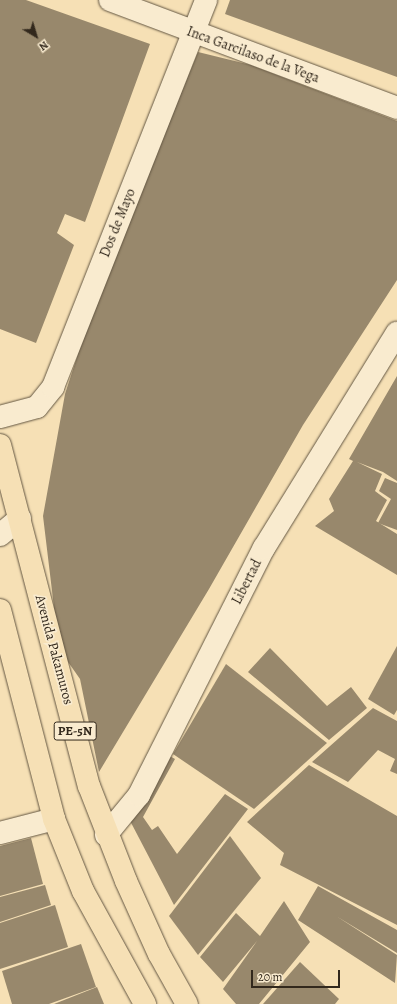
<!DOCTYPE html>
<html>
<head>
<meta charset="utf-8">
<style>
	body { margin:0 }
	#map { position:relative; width:397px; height:1004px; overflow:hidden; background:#f6e0b5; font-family:Alegreya,serif }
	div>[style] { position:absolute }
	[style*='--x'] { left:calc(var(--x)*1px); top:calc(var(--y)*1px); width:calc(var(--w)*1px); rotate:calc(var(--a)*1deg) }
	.building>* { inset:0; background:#98886c }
	.roads { filter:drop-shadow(0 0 1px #635642) drop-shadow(0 0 1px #635642) }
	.minor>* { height:22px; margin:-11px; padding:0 11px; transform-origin:11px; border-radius:11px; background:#f9ebcf }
	.highway>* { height:22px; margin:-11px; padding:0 11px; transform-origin:11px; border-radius:11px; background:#f6e0b5 }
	span { translate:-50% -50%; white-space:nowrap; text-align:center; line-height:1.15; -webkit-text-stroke:3.5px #f9ebcf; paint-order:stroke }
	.shield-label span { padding:1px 3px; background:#f9ebcf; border:1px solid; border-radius:3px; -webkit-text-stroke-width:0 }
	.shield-label { font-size:13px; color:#32281c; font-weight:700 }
	.street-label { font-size:14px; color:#32281c }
	.north { position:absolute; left:16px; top:16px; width:40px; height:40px; -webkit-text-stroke:3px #f9ebcf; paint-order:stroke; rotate:142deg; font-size:11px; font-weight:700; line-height:16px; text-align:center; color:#32281c }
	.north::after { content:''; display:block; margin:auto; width:14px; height:18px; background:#32281c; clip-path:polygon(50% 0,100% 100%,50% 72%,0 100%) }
	.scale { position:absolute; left:251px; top:970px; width:89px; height:18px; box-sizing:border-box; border:2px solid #32281c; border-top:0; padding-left:5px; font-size:12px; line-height:14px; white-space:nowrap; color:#32281c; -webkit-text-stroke:3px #f9ebcf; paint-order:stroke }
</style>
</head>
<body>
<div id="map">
	<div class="building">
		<i style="clip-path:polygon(0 0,26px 0,150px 44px,85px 222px,65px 214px,57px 233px,74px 245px,36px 343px,0 329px)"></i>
		<i style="clip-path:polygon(230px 0,397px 0,397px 77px,225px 14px)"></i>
		<i style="clip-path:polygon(198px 52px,251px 65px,397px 121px,397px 280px,303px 425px,209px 589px,99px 772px,80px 679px,59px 649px,43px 516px,65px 394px,92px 311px)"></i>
		<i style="clip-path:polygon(397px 376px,397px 481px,383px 472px,357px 462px,382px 474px,375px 491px,387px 500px,376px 521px,397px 534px,397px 575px,315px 526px,334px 511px,329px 499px,353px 461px,349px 459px)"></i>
		<i style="clip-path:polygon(385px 478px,397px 483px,397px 530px,378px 523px,391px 499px,379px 491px)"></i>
		<i style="clip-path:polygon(397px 646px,397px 710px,394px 715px,368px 699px)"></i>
		<i style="clip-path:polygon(270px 648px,327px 706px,351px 687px,367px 708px,329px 740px,248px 672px)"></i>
		<i style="clip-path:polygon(226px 664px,327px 743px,254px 809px,173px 754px)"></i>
		<i style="clip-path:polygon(373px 708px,397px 721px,397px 774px,390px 771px,395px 759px,378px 750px,348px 782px,312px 762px)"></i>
		<i style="clip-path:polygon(168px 755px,175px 759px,143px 817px,152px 830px,158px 826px,177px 854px,225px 794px,248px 809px,174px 905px,127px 815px)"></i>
		<i style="clip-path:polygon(309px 765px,397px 816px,397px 925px,280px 865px,284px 853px,247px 822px)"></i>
		<i style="clip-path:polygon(230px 836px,261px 878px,198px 955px,169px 916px)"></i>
		<i style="clip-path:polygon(31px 838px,43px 884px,0 896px,0 846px)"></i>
		<i style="clip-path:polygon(45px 885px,51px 905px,0 922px,0 897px)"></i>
		<i style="clip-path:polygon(318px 886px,397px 930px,397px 953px,336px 916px,397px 955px,395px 983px,298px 920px)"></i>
		<i style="clip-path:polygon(284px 901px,310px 942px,259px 1004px,236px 1004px,223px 989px,257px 941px,223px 982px,200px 957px,236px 913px,260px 936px)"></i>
		<i style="clip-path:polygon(55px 905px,68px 947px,0 969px,0 923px)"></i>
		<i style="clip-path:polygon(81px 944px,96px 987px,49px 1004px,12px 1004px,2px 971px)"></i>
		<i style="clip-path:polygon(300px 962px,339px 999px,335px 1004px,263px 1004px)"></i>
		<i style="clip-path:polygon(97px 987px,104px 1004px,54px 1004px)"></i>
	</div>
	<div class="roads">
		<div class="minor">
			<i style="--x:110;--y:0;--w:307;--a:20.6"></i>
			<i style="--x:0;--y:417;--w:38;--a:-15"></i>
			<i style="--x:37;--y:407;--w:26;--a:-51"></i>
			<i style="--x:53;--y:387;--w:416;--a:-68.4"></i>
			<i style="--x:0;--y:535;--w:26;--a:-40"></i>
			<i style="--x:0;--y:833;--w:56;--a:-14.5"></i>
			<i style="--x:106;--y:835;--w:52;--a:-50.5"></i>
			<i style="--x:139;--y:795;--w:277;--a:-63.2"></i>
			<i style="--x:264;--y:548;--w:253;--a:-58.3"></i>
		</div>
		<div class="highway">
			<i style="--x:0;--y:445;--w:352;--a:75.4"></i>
			<i style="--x:89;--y:786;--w:102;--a:68.7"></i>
			<i style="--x:126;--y:881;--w:80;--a:65.7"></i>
			<i style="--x:159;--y:954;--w:57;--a:60.8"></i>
			<i style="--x:0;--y:610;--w:216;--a:75.5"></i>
			<i style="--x:54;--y:819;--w:78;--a:68.1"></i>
			<i style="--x:83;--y:891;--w:129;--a:61.2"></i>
		</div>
	</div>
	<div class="shield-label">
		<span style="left:75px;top:731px">PE-5N</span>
	</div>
	<div class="street-label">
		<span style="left:253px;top:55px;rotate:20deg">Inca Garcilaso de la Vega</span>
		<span style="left:118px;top:223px;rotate:-68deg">Dos de Mayo</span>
		<span style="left:247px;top:582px;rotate:-63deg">Libertad</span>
		<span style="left:54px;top:650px;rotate:75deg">Avenida Pakamuros</span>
	</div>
	<div class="north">N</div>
	<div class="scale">20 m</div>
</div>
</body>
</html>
